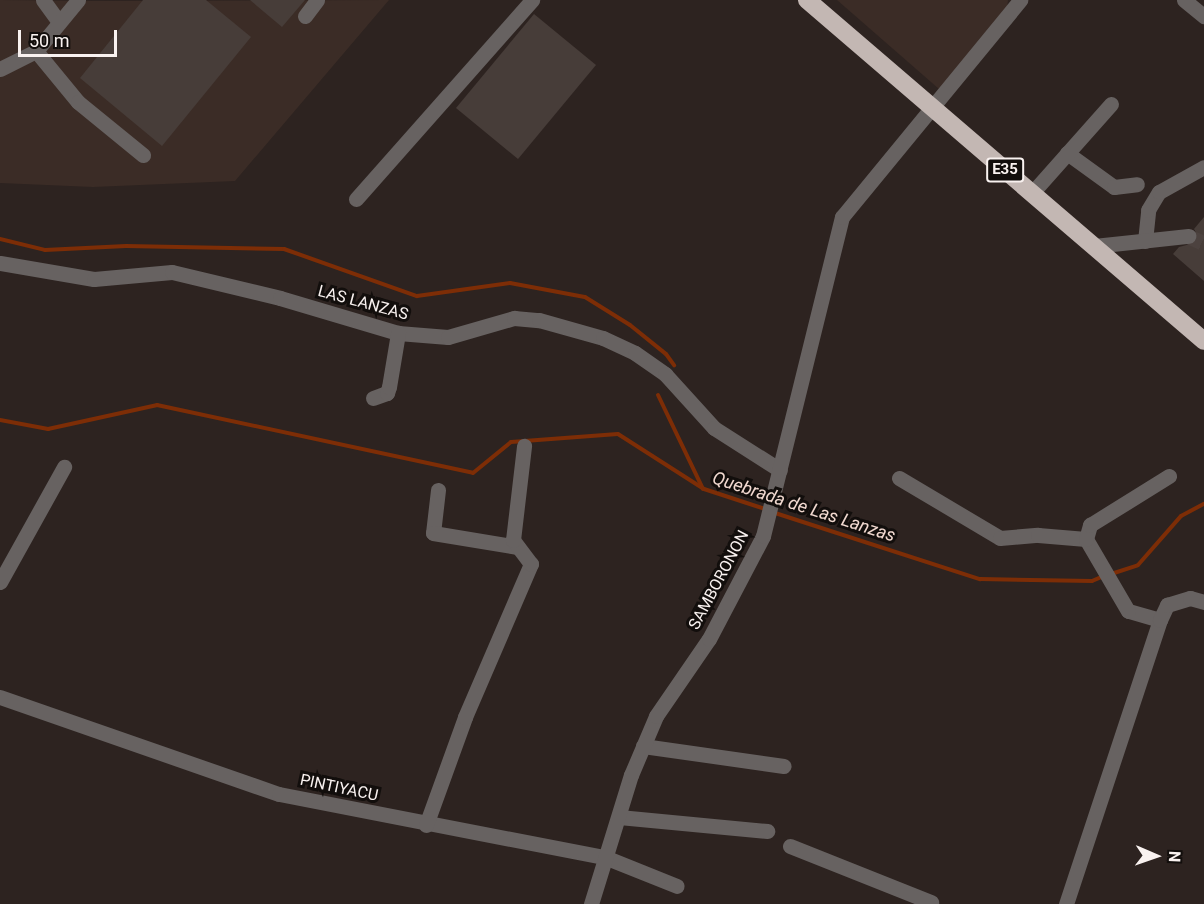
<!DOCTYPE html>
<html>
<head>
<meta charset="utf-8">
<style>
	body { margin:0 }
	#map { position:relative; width:1204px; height:904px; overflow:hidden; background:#2d2320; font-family:Roboto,sans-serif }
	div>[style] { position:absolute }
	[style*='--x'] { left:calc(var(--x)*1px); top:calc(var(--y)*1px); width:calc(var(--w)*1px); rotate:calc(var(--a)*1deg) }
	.built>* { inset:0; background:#3b2c26 }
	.stream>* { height:4px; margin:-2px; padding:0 2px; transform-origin:2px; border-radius:2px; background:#7d2d06 }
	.building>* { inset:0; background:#473d39 }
	.minor-tunnel>* { height:15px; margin-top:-7.5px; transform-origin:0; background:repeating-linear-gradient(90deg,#4c423f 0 15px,transparent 0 23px) }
	.minor>* { height:15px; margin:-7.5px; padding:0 7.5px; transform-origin:7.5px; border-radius:7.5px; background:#676261 }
	.highway>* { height:18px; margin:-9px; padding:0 9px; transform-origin:9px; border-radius:9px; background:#c3b7b3 }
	span { translate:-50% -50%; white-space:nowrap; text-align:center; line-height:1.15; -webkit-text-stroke:6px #120e0c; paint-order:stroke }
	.shield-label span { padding:2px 4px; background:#120e0c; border:2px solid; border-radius:4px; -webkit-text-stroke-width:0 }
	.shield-label { font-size:15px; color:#f9f2f0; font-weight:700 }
	.street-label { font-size:16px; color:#f9f2f0 }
	.water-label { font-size:18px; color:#f1d9d0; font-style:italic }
	.north { position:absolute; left:1126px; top:826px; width:60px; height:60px; -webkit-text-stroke:4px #120e0c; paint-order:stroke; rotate:92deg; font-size:16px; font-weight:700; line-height:24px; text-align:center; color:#f9f2f0 }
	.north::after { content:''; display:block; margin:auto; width:21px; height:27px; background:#f9f2f0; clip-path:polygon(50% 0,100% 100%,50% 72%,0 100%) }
	.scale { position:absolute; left:18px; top:30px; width:99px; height:27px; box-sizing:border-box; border:3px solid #f9f2f0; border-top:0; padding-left:8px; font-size:18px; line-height:21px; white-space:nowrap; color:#f9f2f0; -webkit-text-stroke:4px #120e0c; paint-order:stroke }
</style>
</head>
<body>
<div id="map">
	<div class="built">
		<i style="clip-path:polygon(0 0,95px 1px,389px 0,235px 181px,93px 187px,0 183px)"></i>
		<i style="clip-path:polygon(837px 0,1008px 0,1007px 8px,939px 89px)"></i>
	</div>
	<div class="stream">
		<i style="--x:0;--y:239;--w:46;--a:13.7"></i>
		<i style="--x:45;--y:250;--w:81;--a:-2.8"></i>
		<i style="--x:126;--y:246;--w:158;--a:1.1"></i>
		<i style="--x:284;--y:249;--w:141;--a:19.5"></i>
		<i style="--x:417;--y:296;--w:94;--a:-8"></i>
		<i style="--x:510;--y:283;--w:76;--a:10.6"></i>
		<i style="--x:585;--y:297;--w:53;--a:31.9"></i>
		<i style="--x:630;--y:325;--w:46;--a:38.9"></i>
		<i style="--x:666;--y:354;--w:14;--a:54"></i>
		<i style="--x:658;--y:395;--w:104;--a:64.4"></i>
		<i style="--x:0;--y:420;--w:49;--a:10.6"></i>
		<i style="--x:48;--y:429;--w:112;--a:-12.4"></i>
		<i style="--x:157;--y:405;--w:323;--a:12.1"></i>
		<i style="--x:473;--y:473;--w:49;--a:-39.2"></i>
		<i style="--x:511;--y:442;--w:107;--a:-4.3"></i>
		<i style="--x:618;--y:434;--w:102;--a:32.6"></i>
		<i style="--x:704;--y:489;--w:64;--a:18.2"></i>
		<i style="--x:772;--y:512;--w:219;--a:17.9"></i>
		<i style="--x:980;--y:579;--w:112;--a:1"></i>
		<i style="--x:1092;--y:581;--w:13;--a:-23"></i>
		<i style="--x:1111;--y:574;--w:28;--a:-18"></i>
		<i style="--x:1138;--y:565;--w:65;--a:-48.7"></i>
		<i style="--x:1181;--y:516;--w:26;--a:-28"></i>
	</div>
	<div class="building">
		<i style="clip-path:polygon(143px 0,206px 0,251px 37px,162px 146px,80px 78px)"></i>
		<i style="clip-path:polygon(250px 0,305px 0,282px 27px)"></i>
		<i style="clip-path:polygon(534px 14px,596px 65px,518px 159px,456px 108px)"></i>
		<i style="clip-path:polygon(1204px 217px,1204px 281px,1173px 254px,1179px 247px,1194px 243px,1198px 236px,1194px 229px)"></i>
	</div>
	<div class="minor-tunnel">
		<i style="--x:1188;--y:236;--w:17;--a:24"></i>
	</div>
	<div class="minor">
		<i style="--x:43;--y:0;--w:27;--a:54"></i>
		<i style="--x:1184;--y:0;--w:26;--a:39"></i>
		<i style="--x:305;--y:16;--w:20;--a:-53"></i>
		<i style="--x:36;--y:51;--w:66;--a:50.5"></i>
		<i style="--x:78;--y:102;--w:84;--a:39.2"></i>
		<i style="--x:0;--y:69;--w:40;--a:-26.6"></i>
		<i style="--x:36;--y:51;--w:66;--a:-50.5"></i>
		<i style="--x:1067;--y:153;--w:58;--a:35.9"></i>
		<i style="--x:1114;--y:187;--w:23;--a:-7"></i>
		<i style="--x:1032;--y:193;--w:119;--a:-48.4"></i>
		<i style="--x:356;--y:199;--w:266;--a:-48.5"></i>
		<i style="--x:1145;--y:241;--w:31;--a:-84"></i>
		<i style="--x:1148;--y:210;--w:21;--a:-59"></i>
		<i style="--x:1159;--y:192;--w:51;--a:-29.1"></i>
		<i style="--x:1094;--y:246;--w:95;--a:-6.1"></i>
		<i style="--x:0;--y:263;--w:95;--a:9.7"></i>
		<i style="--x:94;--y:279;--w:78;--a:-5.1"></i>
		<i style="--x:172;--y:272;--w:111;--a:13.5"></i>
		<i style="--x:280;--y:298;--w:123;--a:16.5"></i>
		<i style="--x:398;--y:333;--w:50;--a:4.6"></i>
		<i style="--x:448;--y:337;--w:69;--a:-16.1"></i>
		<i style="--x:514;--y:318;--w:25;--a:5"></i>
		<i style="--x:539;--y:320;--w:66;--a:15.7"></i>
		<i style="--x:603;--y:338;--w:35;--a:25"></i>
		<i style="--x:635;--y:353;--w:37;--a:35"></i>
		<i style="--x:665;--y:374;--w:73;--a:47.8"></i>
		<i style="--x:714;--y:428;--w:78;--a:32.5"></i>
		<i style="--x:373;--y:398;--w:15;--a:-20"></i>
		<i style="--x:387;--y:393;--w:6;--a:-72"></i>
		<i style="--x:389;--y:387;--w:55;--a:-80.5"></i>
		<i style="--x:899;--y:478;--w:117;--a:30.7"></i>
		<i style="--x:1000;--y:538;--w:38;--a:-5"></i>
		<i style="--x:1038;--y:535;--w:48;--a:4.8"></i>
		<i style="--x:438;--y:490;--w:43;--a:96.6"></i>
		<i style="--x:433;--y:533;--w:86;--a:9.4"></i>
		<i style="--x:0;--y:582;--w:132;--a:-60.9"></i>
		<i style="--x:1160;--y:620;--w:33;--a:-164"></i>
		<i style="--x:1128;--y:611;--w:83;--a:-120.3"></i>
		<i style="--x:1086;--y:539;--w:15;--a:-74"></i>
		<i style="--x:1090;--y:525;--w:93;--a:-31.8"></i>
		<i style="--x:0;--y:697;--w:295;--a:19.2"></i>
		<i style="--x:279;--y:794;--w:334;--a:11"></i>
		<i style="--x:607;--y:858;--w:75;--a:21.8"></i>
		<i style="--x:643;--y:746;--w:142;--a:8.1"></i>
		<i style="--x:619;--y:817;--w:149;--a:5.4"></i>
		<i style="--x:426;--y:825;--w:115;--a:-70.1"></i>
		<i style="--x:465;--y:717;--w:167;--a:-66.7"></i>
		<i style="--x:531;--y:564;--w:30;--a:-127"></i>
		<i style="--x:513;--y:540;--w:95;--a:-83.3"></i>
		<i style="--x:790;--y:846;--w:152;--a:21.7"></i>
		<i style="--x:591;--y:904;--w:135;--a:-72.8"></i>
		<i style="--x:631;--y:775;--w:64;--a:-67"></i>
		<i style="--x:656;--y:716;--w:93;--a:-55.5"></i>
		<i style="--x:709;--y:639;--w:116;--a:-62.3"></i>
		<i style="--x:763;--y:536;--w:329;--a:-76.1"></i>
		<i style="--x:842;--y:217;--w:281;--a:-50.6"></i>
		<i style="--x:1066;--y:904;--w:299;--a:-71.7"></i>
		<i style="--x:1160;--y:620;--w:17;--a:-65"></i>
		<i style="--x:1167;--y:605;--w:24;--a:-17"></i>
		<i style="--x:1190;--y:598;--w:15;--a:16"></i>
	</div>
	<div class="highway">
		<i style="--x:807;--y:0;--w:523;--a:40.66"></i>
	</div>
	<div class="shield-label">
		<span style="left:1005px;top:170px">E35</span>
	</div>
	<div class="street-label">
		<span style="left:363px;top:303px;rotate:15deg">LAS LANZAS</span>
		<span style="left:719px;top:580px;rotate:-62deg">SAMBORONON</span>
		<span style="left:339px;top:788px;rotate:12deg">PINTIYACU</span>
	</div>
	<div class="water-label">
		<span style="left:804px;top:507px;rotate:18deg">Quebrada de Las Lanzas</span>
	</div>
	<div class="north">N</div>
	<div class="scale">50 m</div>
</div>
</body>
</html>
